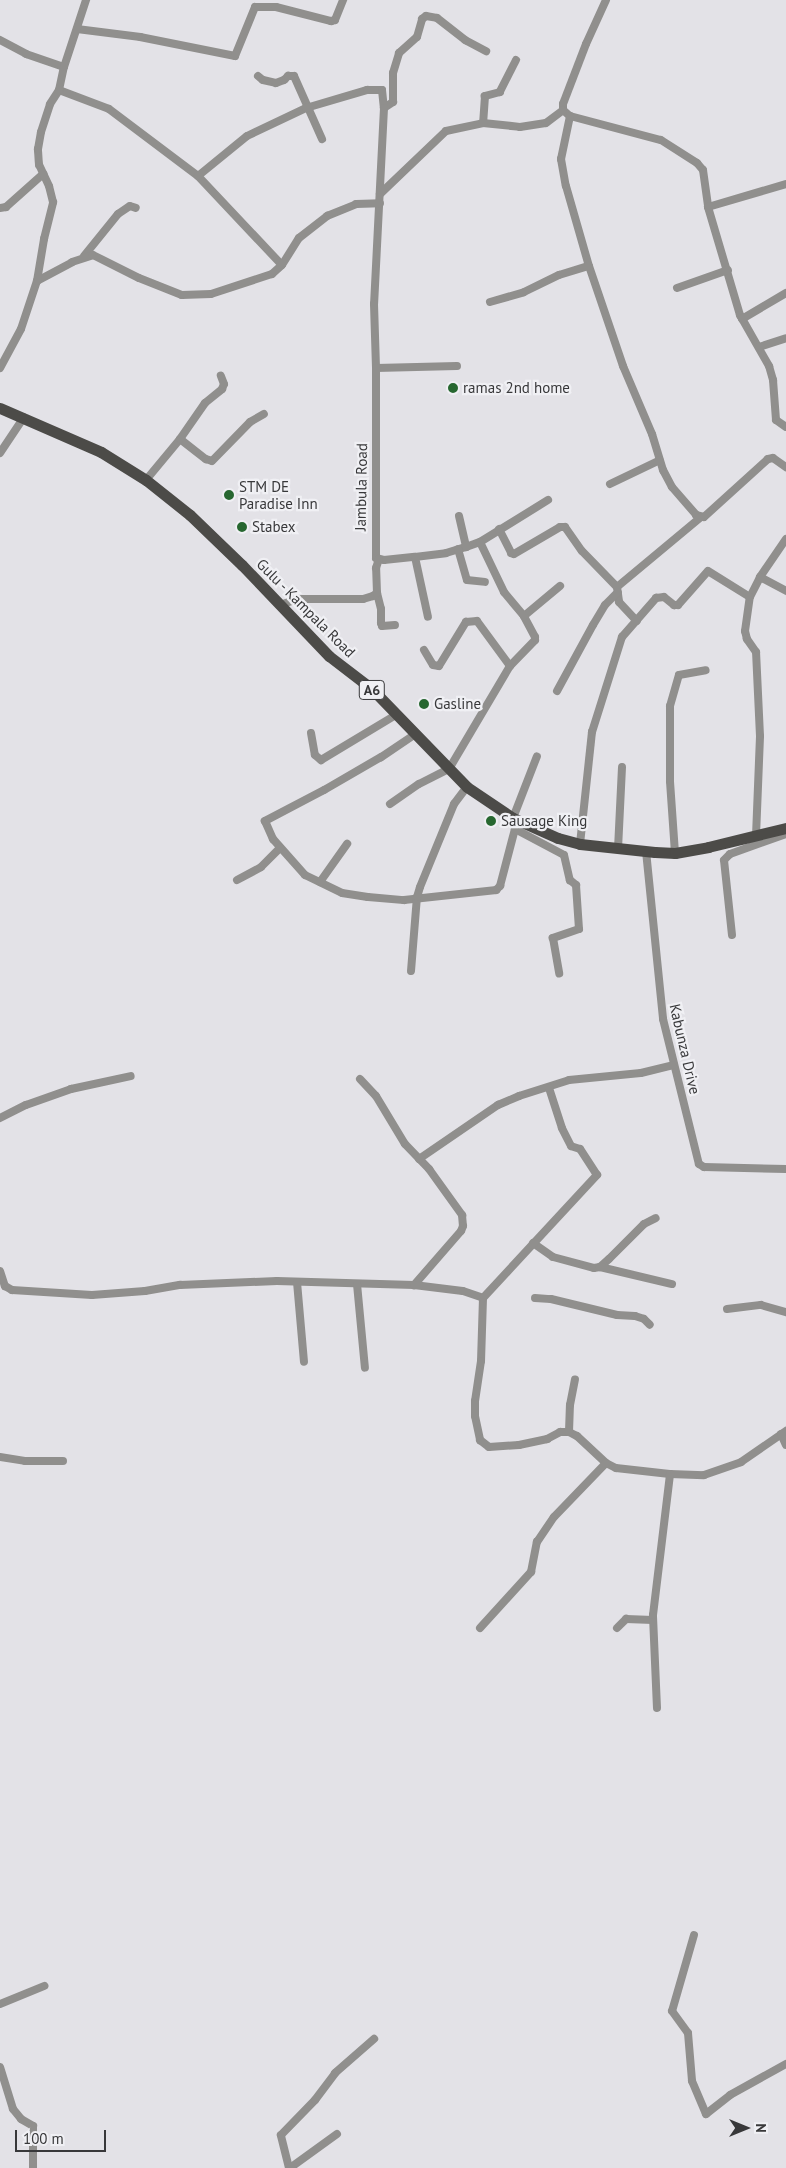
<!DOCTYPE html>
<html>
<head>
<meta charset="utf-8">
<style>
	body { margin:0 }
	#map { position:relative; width:786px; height:2168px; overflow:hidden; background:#e3e2e7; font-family:"PT Sans",sans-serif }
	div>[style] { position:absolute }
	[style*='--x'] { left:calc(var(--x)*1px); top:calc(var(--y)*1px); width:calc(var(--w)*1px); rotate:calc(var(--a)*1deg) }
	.minor>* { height:8px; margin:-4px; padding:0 4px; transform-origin:4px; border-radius:4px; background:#908f8d }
	.primary>* { height:11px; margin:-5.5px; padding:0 5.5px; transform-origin:5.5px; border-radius:5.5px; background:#4c4b48 }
	.dots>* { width:14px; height:14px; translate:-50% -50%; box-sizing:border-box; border:2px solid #f0f0f4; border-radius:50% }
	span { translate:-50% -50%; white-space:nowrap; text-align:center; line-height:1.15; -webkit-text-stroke:4.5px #f0f0f4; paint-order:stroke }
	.shield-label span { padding:1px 4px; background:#f0f0f4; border:1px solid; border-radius:4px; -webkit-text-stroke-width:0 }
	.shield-label { font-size:14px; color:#38383a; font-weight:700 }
	.poi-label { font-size:15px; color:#38383a }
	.left { translate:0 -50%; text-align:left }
	.street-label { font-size:15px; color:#38383a }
	.north { position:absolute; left:721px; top:2103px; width:50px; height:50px; -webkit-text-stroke:4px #f0f0f4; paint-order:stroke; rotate:90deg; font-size:14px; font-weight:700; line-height:20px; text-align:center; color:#38383a }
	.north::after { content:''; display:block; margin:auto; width:18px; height:22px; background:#38383a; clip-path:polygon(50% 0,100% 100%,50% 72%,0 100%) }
	.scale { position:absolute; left:15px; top:2130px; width:91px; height:22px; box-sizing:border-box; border:2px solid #38383a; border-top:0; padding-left:6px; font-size:15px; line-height:18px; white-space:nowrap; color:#38383a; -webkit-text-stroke:4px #f0f0f4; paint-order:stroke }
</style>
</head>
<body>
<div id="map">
	<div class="minor">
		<i style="--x:606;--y:0;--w:48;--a:114.4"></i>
		<i style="--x:586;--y:44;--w:64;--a:111"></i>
		<i style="--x:563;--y:104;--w:6;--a:90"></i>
		<i style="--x:563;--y:110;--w:9;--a:41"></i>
		<i style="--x:570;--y:116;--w:94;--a:14.8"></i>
		<i style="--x:661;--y:140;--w:43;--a:32.6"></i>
		<i style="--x:697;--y:163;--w:9;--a:49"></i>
		<i style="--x:703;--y:170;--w:37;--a:82"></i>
		<i style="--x:708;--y:207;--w:113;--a:73.5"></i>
		<i style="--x:740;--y:315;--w:59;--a:60.4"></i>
		<i style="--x:769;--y:366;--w:15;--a:74"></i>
		<i style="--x:773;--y:380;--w:40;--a:85.7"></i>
		<i style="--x:776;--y:420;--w:12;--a:35"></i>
		<i style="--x:77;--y:29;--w:64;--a:7.2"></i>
		<i style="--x:140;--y:37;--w:97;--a:11.3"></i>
		<i style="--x:235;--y:56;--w:53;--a:-67.8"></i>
		<i style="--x:255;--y:7;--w:21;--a:0"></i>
		<i style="--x:276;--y:7;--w:57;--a:14.3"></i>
		<i style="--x:331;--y:21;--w:4;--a:-14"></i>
		<i style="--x:335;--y:20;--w:22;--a:-68"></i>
		<i style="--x:0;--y:40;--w:30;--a:28"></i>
		<i style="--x:26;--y:54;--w:40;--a:18.9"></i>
		<i style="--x:516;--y:60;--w:36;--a:117"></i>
		<i style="--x:500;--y:92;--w:16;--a:165"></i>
		<i style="--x:485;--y:96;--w:27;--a:94"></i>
		<i style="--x:483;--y:123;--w:37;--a:6"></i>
		<i style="--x:520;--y:127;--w:26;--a:-9"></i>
		<i style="--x:546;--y:123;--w:21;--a:-37"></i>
		<i style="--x:258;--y:76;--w:6;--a:39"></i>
		<i style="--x:263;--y:80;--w:13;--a:13"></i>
		<i style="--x:276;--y:83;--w:9;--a:-21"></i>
		<i style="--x:284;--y:80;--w:6;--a:-45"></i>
		<i style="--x:288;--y:76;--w:6;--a:0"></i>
		<i style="--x:294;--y:76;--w:69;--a:66"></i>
		<i style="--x:59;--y:90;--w:53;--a:20.8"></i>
		<i style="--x:109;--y:109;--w:111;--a:37"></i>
		<i style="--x:198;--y:176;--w:122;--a:46.7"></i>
		<i style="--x:384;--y:108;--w:11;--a:-34"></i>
		<i style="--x:393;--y:102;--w:29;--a:-90"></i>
		<i style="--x:393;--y:73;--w:21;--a:-73"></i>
		<i style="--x:399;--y:53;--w:24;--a:-42"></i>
		<i style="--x:417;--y:37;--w:19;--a:-74"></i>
		<i style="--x:422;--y:19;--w:5;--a:-37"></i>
		<i style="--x:426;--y:16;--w:11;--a:10"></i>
		<i style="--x:437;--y:18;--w:36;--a:38"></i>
		<i style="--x:465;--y:40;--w:24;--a:28"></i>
		<i style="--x:570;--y:116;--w:44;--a:101.8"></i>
		<i style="--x:561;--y:159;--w:27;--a:80"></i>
		<i style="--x:566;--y:186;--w:83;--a:74"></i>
		<i style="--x:589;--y:266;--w:106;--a:71.2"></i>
		<i style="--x:623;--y:366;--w:74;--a:66.9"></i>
		<i style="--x:652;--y:434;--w:38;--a:73"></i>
		<i style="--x:663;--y:470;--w:19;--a:62"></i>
		<i style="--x:672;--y:487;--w:37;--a:49"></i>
		<i style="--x:696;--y:515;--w:8;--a:14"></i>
		<i style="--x:704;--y:517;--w:86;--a:-42.2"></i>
		<i style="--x:768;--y:459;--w:5;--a:-11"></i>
		<i style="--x:773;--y:458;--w:16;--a:35"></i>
		<i style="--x:198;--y:176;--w:63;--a:-39.2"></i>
		<i style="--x:247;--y:136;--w:65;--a:-25.4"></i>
		<i style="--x:306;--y:108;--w:64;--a:-16.4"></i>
		<i style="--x:367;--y:90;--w:15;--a:0"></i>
		<i style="--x:382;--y:90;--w:18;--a:84"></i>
		<i style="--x:384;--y:108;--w:196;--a:92.9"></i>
		<i style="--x:374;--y:304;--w:64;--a:88.2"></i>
		<i style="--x:380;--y:194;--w:91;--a:-43.7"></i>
		<i style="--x:446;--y:131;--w:38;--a:-12"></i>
		<i style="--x:708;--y:207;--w:81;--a:-16.4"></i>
		<i style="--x:0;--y:208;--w:6;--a:-9"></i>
		<i style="--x:6;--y:207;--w:50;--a:-41.7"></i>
		<i style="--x:84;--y:256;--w:54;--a:-51"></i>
		<i style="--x:118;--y:214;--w:14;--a:-34"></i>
		<i style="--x:130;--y:206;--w:6;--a:18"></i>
		<i style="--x:37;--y:281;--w:40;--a:-28"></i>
		<i style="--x:72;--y:262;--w:22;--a:-18"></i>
		<i style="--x:93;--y:255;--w:51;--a:26.6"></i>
		<i style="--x:139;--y:278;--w:46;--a:21.6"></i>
		<i style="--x:182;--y:295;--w:29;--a:-2"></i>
		<i style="--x:211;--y:294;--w:64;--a:-18.2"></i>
		<i style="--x:272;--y:274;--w:13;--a:-42"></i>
		<i style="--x:282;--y:265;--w:32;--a:-58"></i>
		<i style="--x:299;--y:238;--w:36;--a:-38"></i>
		<i style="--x:327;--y:216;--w:31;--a:-22"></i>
		<i style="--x:356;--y:204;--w:24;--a:-2"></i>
		<i style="--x:677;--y:288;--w:54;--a:-19.4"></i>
		<i style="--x:490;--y:302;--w:35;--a:-16"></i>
		<i style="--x:524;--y:292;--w:39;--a:-26"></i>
		<i style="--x:559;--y:275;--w:31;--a:-17"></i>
		<i style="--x:742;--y:319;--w:51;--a:-30.6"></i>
		<i style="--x:759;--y:347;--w:28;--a:-18"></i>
		<i style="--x:457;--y:366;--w:81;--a:178.6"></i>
		<i style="--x:376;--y:368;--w:190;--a:90"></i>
		<i style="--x:376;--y:558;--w:8;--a:14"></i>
		<i style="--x:384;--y:560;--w:31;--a:-6"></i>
		<i style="--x:415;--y:557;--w:31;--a:-7"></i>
		<i style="--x:446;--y:553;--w:21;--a:-17"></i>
		<i style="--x:466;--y:547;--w:15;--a:-20"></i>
		<i style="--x:480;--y:542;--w:80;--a:-31.7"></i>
		<i style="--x:0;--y:368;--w:44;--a:-61.7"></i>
		<i style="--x:21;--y:329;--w:51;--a:-71.6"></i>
		<i style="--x:37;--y:281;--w:43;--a:-80.5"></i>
		<i style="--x:44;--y:239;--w:38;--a:-76"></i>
		<i style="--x:53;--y:202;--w:16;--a:-104"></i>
		<i style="--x:49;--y:186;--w:23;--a:-115"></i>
		<i style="--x:39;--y:165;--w:16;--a:-94"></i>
		<i style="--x:38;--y:149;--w:17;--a:-80"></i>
		<i style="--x:41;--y:132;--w:29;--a:-72"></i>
		<i style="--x:50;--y:104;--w:17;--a:-57"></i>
		<i style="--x:59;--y:90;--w:24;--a:-78"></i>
		<i style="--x:64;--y:67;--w:71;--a:-71.8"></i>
		<i style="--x:180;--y:439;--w:33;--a:38"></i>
		<i style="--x:206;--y:459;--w:6;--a:18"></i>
		<i style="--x:212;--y:461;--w:54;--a:-45.7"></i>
		<i style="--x:250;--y:422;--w:16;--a:-30"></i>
		<i style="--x:0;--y:453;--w:43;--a:-56.3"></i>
		<i style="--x:146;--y:480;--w:53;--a:-50.3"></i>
		<i style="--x:180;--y:439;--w:44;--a:-55.2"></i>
		<i style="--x:205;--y:403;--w:22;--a:-39"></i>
		<i style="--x:222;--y:389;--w:5;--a:-68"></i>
		<i style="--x:224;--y:384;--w:9;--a:-111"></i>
		<i style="--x:610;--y:484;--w:55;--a:-25.6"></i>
		<i style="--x:459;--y:516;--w:32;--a:77"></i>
		<i style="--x:499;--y:529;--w:27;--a:63"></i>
		<i style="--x:511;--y:553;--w:3;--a:18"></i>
		<i style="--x:514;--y:554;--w:53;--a:-30.4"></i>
		<i style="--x:560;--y:527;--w:5;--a:0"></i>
		<i style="--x:565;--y:527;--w:29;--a:55"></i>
		<i style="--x:582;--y:551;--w:50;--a:45.8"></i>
		<i style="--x:617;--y:587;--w:15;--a:82"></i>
		<i style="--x:619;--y:602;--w:26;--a:47"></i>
		<i style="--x:458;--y:549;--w:32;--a:74"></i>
		<i style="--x:467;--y:580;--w:18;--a:6"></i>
		<i style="--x:415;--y:557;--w:61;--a:77.8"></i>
		<i style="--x:760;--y:577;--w:46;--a:-55.6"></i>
		<i style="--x:617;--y:587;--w:109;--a:-39.8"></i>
		<i style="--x:377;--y:593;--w:16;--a:76"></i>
		<i style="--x:381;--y:609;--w:14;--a:90"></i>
		<i style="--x:381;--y:623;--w:3;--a:72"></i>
		<i style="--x:382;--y:626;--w:13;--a:-4"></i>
		<i style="--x:280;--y:605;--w:18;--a:-19"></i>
		<i style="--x:297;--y:599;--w:66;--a:0"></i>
		<i style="--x:363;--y:599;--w:10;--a:-17"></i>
		<i style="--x:373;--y:596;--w:5;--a:-37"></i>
		<i style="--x:377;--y:593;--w:25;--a:-92"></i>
		<i style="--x:376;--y:568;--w:9;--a:-72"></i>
		<i style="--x:524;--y:616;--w:47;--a:-39.8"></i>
		<i style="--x:424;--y:650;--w:17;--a:59"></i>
		<i style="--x:433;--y:665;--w:6;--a:9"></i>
		<i style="--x:439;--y:666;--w:52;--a:-58.5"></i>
		<i style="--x:466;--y:622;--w:11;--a:-5"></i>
		<i style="--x:477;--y:621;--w:56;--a:53.7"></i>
		<i style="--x:557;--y:691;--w:75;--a:-61.4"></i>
		<i style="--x:593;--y:625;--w:23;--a:-59"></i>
		<i style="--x:605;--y:605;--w:18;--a:-45"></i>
		<i style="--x:311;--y:733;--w:22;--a:80"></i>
		<i style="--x:315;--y:755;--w:8;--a:40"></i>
		<i style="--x:321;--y:760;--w:87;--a:-31"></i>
		<i style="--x:414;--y:735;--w:40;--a:146"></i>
		<i style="--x:381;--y:757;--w:66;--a:149.9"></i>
		<i style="--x:324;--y:790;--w:67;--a:152.3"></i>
		<i style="--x:265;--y:821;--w:20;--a:66"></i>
		<i style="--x:273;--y:839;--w:48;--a:48.4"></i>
		<i style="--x:305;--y:875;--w:41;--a:25.9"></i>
		<i style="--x:342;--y:893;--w:26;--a:9"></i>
		<i style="--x:368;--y:897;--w:36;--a:5"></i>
		<i style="--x:404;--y:900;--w:93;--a:-6.2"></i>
		<i style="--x:496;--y:890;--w:6;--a:-45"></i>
		<i style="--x:500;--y:886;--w:59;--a:-75.3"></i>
		<i style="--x:515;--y:829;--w:9;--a:-58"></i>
		<i style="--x:390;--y:804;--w:35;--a:-35"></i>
		<i style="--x:419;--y:784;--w:34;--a:-27"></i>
		<i style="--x:449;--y:769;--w:120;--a:-59.4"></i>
		<i style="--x:510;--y:666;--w:36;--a:-46"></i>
		<i style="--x:535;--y:640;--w:3;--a:-90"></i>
		<i style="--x:535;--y:637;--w:24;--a:-118"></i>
		<i style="--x:524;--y:616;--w:31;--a:-130"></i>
		<i style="--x:504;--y:592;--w:55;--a:-115.6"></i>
		<i style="--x:513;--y:818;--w:66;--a:-68.8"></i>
		<i style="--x:515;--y:829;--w:55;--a:28"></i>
		<i style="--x:564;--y:855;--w:26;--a:77"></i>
		<i style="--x:570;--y:880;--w:8;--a:40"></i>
		<i style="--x:576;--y:885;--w:44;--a:86.1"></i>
		<i style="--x:579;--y:929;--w:28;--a:161"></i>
		<i style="--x:553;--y:938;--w:36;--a:80"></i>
		<i style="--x:756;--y:836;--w:100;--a:-87.7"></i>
		<i style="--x:760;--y:736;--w:84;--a:-92.7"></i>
		<i style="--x:756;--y:652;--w:16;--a:-125"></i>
		<i style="--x:747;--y:639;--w:8;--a:-104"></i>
		<i style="--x:745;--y:631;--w:34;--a:-82"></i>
		<i style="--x:750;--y:597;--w:22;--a:-63"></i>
		<i style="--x:760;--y:577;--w:30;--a:28"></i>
		<i style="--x:580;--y:844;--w:113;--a:-83.9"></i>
		<i style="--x:592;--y:732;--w:100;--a:-72.5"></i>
		<i style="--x:622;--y:637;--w:52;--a:-48.9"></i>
		<i style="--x:656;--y:598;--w:8;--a:-7"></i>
		<i style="--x:664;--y:597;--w:13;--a:39"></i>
		<i style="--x:674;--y:605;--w:4;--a:0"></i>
		<i style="--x:678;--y:605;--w:45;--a:-48.6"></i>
		<i style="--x:708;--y:571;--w:49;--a:31.8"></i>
		<i style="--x:618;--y:849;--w:82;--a:-87.2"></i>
		<i style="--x:646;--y:851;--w:169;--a:84.2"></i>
		<i style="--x:663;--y:1019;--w:149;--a:76.1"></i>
		<i style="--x:699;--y:1164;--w:6;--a:31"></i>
		<i style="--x:704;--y:1167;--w:82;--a:1.4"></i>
		<i style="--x:675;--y:853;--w:72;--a:-94"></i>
		<i style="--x:670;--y:781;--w:75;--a:-90"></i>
		<i style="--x:670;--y:706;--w:32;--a:-74"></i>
		<i style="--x:679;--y:675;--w:27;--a:-10"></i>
		<i style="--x:237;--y:880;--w:27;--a:-28"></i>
		<i style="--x:261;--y:867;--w:27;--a:-45"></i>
		<i style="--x:320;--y:882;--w:47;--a:-54.6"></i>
		<i style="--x:732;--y:935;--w:75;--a:-96.1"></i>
		<i style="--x:724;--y:860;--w:8;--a:-45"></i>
		<i style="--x:730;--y:854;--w:59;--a:-19.7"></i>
		<i style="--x:411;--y:971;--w:74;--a:-85.4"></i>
		<i style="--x:417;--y:897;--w:10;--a:-73"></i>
		<i style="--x:420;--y:887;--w:90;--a:-67.7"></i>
		<i style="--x:454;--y:804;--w:21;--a:-53"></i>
		<i style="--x:360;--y:1079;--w:23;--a:47"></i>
		<i style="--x:376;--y:1096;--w:56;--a:58.9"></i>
		<i style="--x:405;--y:1144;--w:35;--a:46"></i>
		<i style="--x:429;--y:1169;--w:57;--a:54.3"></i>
		<i style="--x:462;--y:1215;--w:11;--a:85"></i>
		<i style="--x:463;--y:1226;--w:5;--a:112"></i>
		<i style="--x:461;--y:1231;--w:72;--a:131"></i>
		<i style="--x:0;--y:1118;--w:29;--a:-27"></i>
		<i style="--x:26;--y:1105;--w:48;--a:-19.6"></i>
		<i style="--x:71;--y:1089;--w:61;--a:-12.2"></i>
		<i style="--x:419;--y:1159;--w:96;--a:-34.4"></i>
		<i style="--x:498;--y:1105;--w:23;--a:-23"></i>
		<i style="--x:519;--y:1096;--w:52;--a:-17.7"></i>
		<i style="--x:569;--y:1080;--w:72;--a:-5.6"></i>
		<i style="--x:641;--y:1073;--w:32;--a:-14"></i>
		<i style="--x:533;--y:1243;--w:24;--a:35"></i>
		<i style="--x:553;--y:1257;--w:42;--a:15"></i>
		<i style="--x:594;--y:1268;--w:6;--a:-9"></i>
		<i style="--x:600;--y:1267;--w:12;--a:-42"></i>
		<i style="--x:609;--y:1259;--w:49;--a:-45"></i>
		<i style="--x:644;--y:1224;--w:13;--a:-27"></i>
		<i style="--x:600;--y:1267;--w:74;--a:13.3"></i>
		<i style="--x:0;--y:1271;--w:16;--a:72"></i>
		<i style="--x:5;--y:1286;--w:8;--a:30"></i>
		<i style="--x:12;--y:1290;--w:80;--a:3.6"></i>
		<i style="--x:92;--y:1295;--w:53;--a:-4.3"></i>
		<i style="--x:145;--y:1291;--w:36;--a:-10"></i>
		<i style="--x:180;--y:1285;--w:97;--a:-2.4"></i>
		<i style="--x:277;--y:1281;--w:137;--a:1.7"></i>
		<i style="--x:414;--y:1285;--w:49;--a:7"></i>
		<i style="--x:463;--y:1291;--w:21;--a:19"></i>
		<i style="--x:297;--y:1282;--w:80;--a:85"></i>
		<i style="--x:357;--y:1284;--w:84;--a:84.6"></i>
		<i style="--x:483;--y:1298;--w:63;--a:91.8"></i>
		<i style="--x:481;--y:1361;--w:40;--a:98.5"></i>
		<i style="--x:475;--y:1401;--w:15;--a:90"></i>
		<i style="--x:475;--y:1416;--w:25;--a:78"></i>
		<i style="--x:480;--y:1440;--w:11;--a:38"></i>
		<i style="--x:489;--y:1447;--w:30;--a:-4"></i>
		<i style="--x:519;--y:1445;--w:29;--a:-12"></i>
		<i style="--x:547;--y:1439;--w:15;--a:-28"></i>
		<i style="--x:560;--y:1432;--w:9;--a:0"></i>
		<i style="--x:569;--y:1432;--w:9;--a:27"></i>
		<i style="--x:577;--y:1436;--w:40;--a:43"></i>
		<i style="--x:606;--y:1463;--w:11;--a:27"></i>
		<i style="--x:616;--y:1468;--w:54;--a:6.3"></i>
		<i style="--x:670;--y:1474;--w:34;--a:2"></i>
		<i style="--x:704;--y:1475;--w:39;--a:-19"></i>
		<i style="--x:741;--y:1462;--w:55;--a:-34.6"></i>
		<i style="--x:483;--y:1298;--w:168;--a:-47.2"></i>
		<i style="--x:597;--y:1175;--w:31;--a:-123"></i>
		<i style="--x:580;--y:1149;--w:9;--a:-162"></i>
		<i style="--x:571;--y:1146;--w:20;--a:-117"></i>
		<i style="--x:562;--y:1128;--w:42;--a:-108"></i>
		<i style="--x:535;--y:1298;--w:16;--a:4"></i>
		<i style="--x:551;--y:1299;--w:68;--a:13.6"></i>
		<i style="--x:617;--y:1315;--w:18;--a:3"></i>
		<i style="--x:635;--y:1316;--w:9;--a:18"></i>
		<i style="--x:644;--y:1319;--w:8;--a:45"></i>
		<i style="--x:727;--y:1309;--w:34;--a:-7"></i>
		<i style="--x:761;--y:1305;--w:26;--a:16"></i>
		<i style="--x:569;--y:1432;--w:27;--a:-88"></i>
		<i style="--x:570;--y:1405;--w:26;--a:-79"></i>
		<i style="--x:781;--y:1434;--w:12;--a:66"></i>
		<i style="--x:0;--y:1457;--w:25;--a:9"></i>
		<i style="--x:25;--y:1461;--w:38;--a:0"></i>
		<i style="--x:480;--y:1628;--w:76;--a:-47.7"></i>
		<i style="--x:531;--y:1572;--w:31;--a:-79"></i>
		<i style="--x:537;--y:1542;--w:30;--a:-56"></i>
		<i style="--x:554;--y:1517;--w:75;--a:-46.1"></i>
		<i style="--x:617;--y:1628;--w:13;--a:-45"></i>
		<i style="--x:626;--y:1619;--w:27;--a:2"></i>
		<i style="--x:657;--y:1708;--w:93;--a:-92.5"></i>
		<i style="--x:653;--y:1615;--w:142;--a:-83.1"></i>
		<i style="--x:694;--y:1935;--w:79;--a:106.1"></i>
		<i style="--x:672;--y:2011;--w:27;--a:54"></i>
		<i style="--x:688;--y:2033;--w:48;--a:85.2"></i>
		<i style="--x:692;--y:2081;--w:36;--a:67"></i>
		<i style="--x:706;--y:2114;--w:31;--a:-38"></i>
		<i style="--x:730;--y:2095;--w:64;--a:-29"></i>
		<i style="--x:0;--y:2004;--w:48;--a:-22.2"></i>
		<i style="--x:0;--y:2067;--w:44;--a:72.8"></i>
		<i style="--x:13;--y:2109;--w:13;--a:51"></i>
		<i style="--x:21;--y:2119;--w:14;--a:30"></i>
		<i style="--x:33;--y:2126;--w:42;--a:90"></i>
		<i style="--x:289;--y:2168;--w:34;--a:-104"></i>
		<i style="--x:281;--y:2135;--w:49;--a:-45.8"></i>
		<i style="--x:315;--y:2100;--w:34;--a:-53"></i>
		<i style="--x:335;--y:2073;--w:52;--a:-41.1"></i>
		<i style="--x:290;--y:2168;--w:58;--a:-35.9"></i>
	</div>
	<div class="primary">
		<i style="--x:0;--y:408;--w:110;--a:23.5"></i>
		<i style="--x:101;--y:452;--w:53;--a:31.9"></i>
		<i style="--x:146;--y:480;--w:56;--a:38.5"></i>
		<i style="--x:190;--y:515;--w:72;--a:43.9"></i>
		<i style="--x:242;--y:565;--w:126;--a:46.3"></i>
		<i style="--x:329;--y:656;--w:54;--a:37.5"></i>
		<i style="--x:372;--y:689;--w:136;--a:45.9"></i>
		<i style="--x:467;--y:787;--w:55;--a:34"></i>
		<i style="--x:513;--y:818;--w:49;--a:24"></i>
		<i style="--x:558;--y:838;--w:23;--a:15"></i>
		<i style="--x:580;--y:844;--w:75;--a:6.1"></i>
		<i style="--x:655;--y:852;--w:20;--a:3"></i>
		<i style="--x:675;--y:853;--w:34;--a:-10"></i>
		<i style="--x:708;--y:847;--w:80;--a:-13.7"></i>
	</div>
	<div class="dots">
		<i style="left:453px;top:388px;background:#276730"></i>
		<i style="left:229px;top:495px;background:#276730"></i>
		<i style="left:242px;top:527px;background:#276730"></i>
		<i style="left:424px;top:704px;background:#276730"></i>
		<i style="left:491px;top:821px;background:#276730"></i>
	</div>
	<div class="shield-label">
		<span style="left:372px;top:690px">A6</span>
	</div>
	<div class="poi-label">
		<span class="left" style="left:463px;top:388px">ramas 2nd home</span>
		<span class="left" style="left:239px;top:495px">STM DE<br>Paradise Inn</span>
		<span class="left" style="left:252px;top:527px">Stabex</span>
		<span class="left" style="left:434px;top:704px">Gasline</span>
		<span class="left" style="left:501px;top:821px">Sausage King</span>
	</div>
	<div class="street-label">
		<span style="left:361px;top:487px;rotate:-89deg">Jambula Road</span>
		<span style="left:306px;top:608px;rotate:45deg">Gulu - Kampala Road</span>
		<span style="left:685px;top:1049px;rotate:77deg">Kabunza Drive</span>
	</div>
	<div class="north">N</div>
	<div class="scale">100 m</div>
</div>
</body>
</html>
